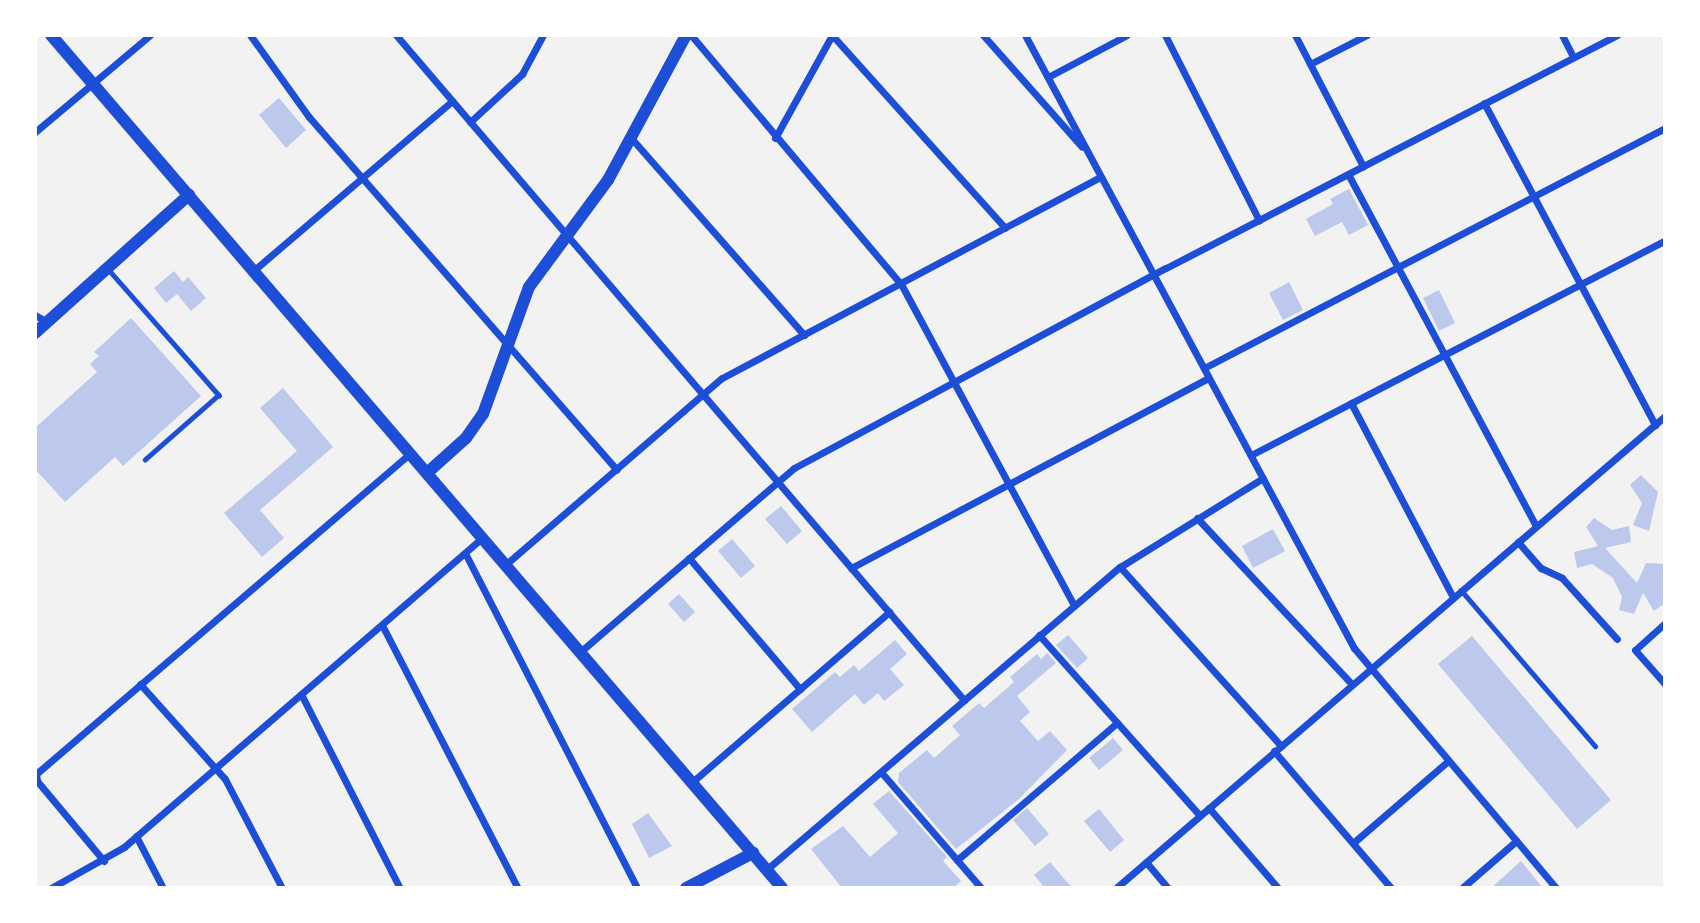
<!DOCTYPE html>
<html>
<head>
<meta charset="utf-8">
<style>
	body { margin:0 }
	#map { position:relative; width:1700px; height:923px; overflow:hidden; background:#f2f2f2; font-family:Spectral,serif }
	div>[style] { position:absolute }
	[style*='--x'] { left:calc(var(--x)*1px); top:calc(var(--y)*1px); width:calc(var(--w)*1px); rotate:calc(var(--a)*1deg) }
	.building>* { inset:0; background:#bdc9ec }
	.service>* { height:4.5px; margin:-2.25px; padding:0 2.25px; transform-origin:2.25px; border-radius:2.25px; background:#1d4ed8 }
	.minor>* { height:7px; margin:-3.5px; padding:0 3.5px; transform-origin:3.5px; border-radius:3.5px; background:#1d4ed8 }
	.tertiary>* { height:12px; margin:-6px; padding:0 6px; transform-origin:6px; border-radius:6px; background:#1d4ed8 }
	.secondary>* { height:12px; margin:-6px; padding:0 6px; transform-origin:6px; border-radius:6px; background:#1d4ed8 }
	span { translate:-50% -50%; white-space:nowrap; text-align:center; line-height:1.15; -webkit-text-stroke:5px #fff; paint-order:stroke }
	.frame { position:absolute; inset:0; border:37px solid #fff; pointer-events:none }
</style>
</head>
<body>
<div id="map">
	<div class="building">
		<i style="clip-path:polygon(279px 98px,306px 130px,286px 148px,259px 115px)"></i>
		<i style="clip-path:polygon(1349px 189px,1368px 225px,1349px 235px,1342px 222px,1315px 236px,1306px 219px,1333px 204px,1330px 199px)"></i>
		<i style="clip-path:polygon(174px 271px,183px 282px,188px 277px,206px 298px,191px 311px,177px 294px,166px 303px,154px 288px)"></i>
		<i style="clip-path:polygon(1289px 282px,1303px 310px,1283px 320px,1269px 293px)"></i>
		<i style="clip-path:polygon(1439px 290px,1455px 323px,1439px 331px,1423px 298px)"></i>
		<i style="clip-path:polygon(131px 318px,201px 396px,123px 466px,115px 457px,65px 502px,35px 469px,35px 428px,97px 372px,90px 364px,99px 356px,94px 352px)"></i>
		<i style="clip-path:polygon(283px 388px,333px 447px,260px 510px,284px 538px,262px 557px,224px 513px,297px 451px,260px 408px)"></i>
		<i style="clip-path:polygon(1641px 475px,1658px 492px,1649px 531px,1633px 525px,1642px 503px,1630px 485px)"></i>
		<i style="clip-path:polygon(781px 506px,802px 531px,787px 544px,765px 519px)"></i>
		<i style="clip-path:polygon(1594px 518px,1612px 530px,1629px 526px,1631px 542px,1605px 548px,1637px 583px,1646px 563px,1665px 564px,1665px 603px,1654px 611px,1643px 593px,1634px 614px,1619px 610px,1622px 597px,1613px 578px,1592px 564px,1577px 568px,1574px 552px,1598px 546px,1586px 527px)"></i>
		<i style="clip-path:polygon(1273px 529px,1285px 551px,1253px 568px,1242px 546px)"></i>
		<i style="clip-path:polygon(732px 539px,755px 566px,741px 578px,718px 551px)"></i>
		<i style="clip-path:polygon(679px 594px,695px 612px,684px 622px,668px 604px)"></i>
		<i style="clip-path:polygon(1068px 635px,1088px 658px,1077px 668px,1056px 645px)"></i>
		<i style="clip-path:polygon(1472px 636px,1611px 800px,1577px 829px,1438px 664px)"></i>
		<i style="clip-path:polygon(895px 640px,907px 654px,890px 669px,904px 685px,884px 701px,878px 693px,864px 705px,855px 694px,812px 732px,792px 709px,835px 672px,840px 677px,854px 665px,859px 671px)"></i>
		<i style="clip-path:polygon(1047px 653px,1056px 663px,1017px 696px,1030px 712px,1020px 721px,1038px 741px,1050px 731px,1067px 750px,1019px 799px,956px 849px,898px 782px,899px 773px,927px 750px,934px 758px,960px 735px,952px 726px,979px 703px,984px 708px,998px 696px,1014px 682px,1010px 677px,1037px 654px,1041px 659px)"></i>
		<i style="clip-path:polygon(1113px 738px,1123px 750px,1099px 770px,1089px 758px)"></i>
		<i style="clip-path:polygon(889px 791px,947px 857px,943px 861px,961px 881px,953px 888px,842px 888px,811px 849px,843px 826px,870px 857px,898px 833px,873px 804px)"></i>
		<i style="clip-path:polygon(1027px 808px,1049px 834px,1035px 846px,1013px 820px)"></i>
		<i style="clip-path:polygon(1099px 809px,1124px 840px,1110px 852px,1084px 821px)"></i>
		<i style="clip-path:polygon(648px 813px,672px 846px,649px 858px,632px 824px)"></i>
		<i style="clip-path:polygon(1521px 861px,1543px 888px,1491px 888px)"></i>
		<i style="clip-path:polygon(1050px 862px,1072px 888px,1045px 888px,1034px 875px)"></i>
	</div>
	<div class="service">
		<i style="--x:109;--y:270;--w:167;--a:48.7"></i>
		<i style="--x:219;--y:395;--w:98;--a:138.7"></i>
		<i style="--x:1461;--y:590;--w:206;--a:49.3"></i>
	</div>
	<div class="minor">
		<i style="--x:250;--y:35;--w:101;--a:54.3"></i>
		<i style="--x:309;--y:117;--w:468;--a:48.9"></i>
		<i style="--x:396;--y:35;--w:875;--a:49.5"></i>
		<i style="--x:691;--y:35;--w:326;--a:49.9"></i>
		<i style="--x:901;--y:284;--w:365;--a:61.7"></i>
		<i style="--x:832;--y:35;--w:259;--a:48.1"></i>
		<i style="--x:983;--y:35;--w:149;--a:48.5"></i>
		<i style="--x:1025;--y:35;--w:696;--a:61.78"></i>
		<i style="--x:1354;--y:648;--w:314;--a:49.9"></i>
		<i style="--x:1165;--y:35;--w:208;--a:63.1"></i>
		<i style="--x:1295;--y:35;--w:148;--a:62.6"></i>
		<i style="--x:1562;--y:35;--w:25;--a:63"></i>
		<i style="--x:1310;--y:64;--w:64;--a:-27"></i>
		<i style="--x:1048;--y:77;--w:89;--a:-28"></i>
		<i style="--x:1484;--y:103;--w:365;--a:62"></i>
		<i style="--x:470;--y:122;--w:71;--a:-42.7"></i>
		<i style="--x:522;--y:74;--w:44;--a:-61.7"></i>
		<i style="--x:35;--y:132;--w:150;--a:-40.1"></i>
		<i style="--x:775;--y:138;--w:118;--a:-61"></i>
		<i style="--x:632;--y:139;--w:261;--a:48.7"></i>
		<i style="--x:1348;--y:174;--w:399;--a:61.9"></i>
		<i style="--x:253;--y:271;--w:262;--a:-40.5"></i>
		<i style="--x:35;--y:315;--w:14;--a:30"></i>
		<i style="--x:1204;--y:368;--w:520;--a:-27.5"></i>
		<i style="--x:1351;--y:403;--w:219;--a:62.3"></i>
		<i style="--x:1251;--y:455;--w:466;--a:-27.4"></i>
		<i style="--x:1197;--y:518;--w:227;--a:47"></i>
		<i style="--x:1518;--y:542;--w:35;--a:49"></i>
		<i style="--x:1541;--y:568;--w:23;--a:25"></i>
		<i style="--x:1562;--y:578;--w:82;--a:48"></i>
		<i style="--x:465;--y:553;--w:377;--a:62.8"></i>
		<i style="--x:689;--y:558;--w:172;--a:49.7"></i>
		<i style="--x:505;--y:565;--w:286;--a:-40.8"></i>
		<i style="--x:722;--y:378;--w:428;--a:-28"></i>
		<i style="--x:1120;--y:567;--w:241;--a:48"></i>
		<i style="--x:851;--y:568;--w:405;--a:-28"></i>
		<i style="--x:1665;--y:623;--w:40;--a:138"></i>
		<i style="--x:1635;--y:650;--w:45;--a:48.6"></i>
		<i style="--x:382;--y:625;--w:296;--a:62.7"></i>
		<i style="--x:1039;--y:635;--w:242;--a:48.3"></i>
		<i style="--x:580;--y:652;--w:282;--a:-40.7"></i>
		<i style="--x:794;--y:468;--w:422;--a:-28.3"></i>
		<i style="--x:1166;--y:268;--w:508;--a:-27.32"></i>
		<i style="--x:140;--y:684;--w:127;--a:48.2"></i>
		<i style="--x:225;--y:779;--w:123;--a:62.4"></i>
		<i style="--x:301;--y:694;--w:218;--a:63"></i>
		<i style="--x:1274;--y:751;--w:180;--a:49.5"></i>
		<i style="--x:881;--y:772;--w:153;--a:49.2"></i>
		<i style="--x:691;--y:783;--w:262;--a:-40.8"></i>
		<i style="--x:1209;--y:808;--w:106;--a:49.2"></i>
		<i style="--x:136;--y:836;--w:59;--a:62.6"></i>
		<i style="--x:1353;--y:843;--w:125;--a:-40.8"></i>
		<i style="--x:957;--y:860;--w:211;--a:-40.6"></i>
		<i style="--x:104;--y:861;--w:104;--a:-129.9"></i>
		<i style="--x:37;--y:781;--w:7;--a:-98"></i>
		<i style="--x:36;--y:774;--w:493;--a:-40.6"></i>
		<i style="--x:1146;--y:862;--w:34;--a:50"></i>
		<i style="--x:766;--y:870;--w:466;--a:-40.6"></i>
		<i style="--x:1120;--y:567;--w:168;--a:-31.9"></i>
		<i style="--x:51;--y:888;--w:84;--a:-29.3"></i>
		<i style="--x:124;--y:847;--w:473;--a:-40.8"></i>
		<i style="--x:1116;--y:888;--w:724;--a:-40.69"></i>
		<i style="--x:1462;--y:888;--w:72;--a:-41"></i>
	</div>
	<div class="tertiary">
		<i style="--x:35;--y:333;--w:207;--a:-41.9"></i>
		<i style="--x:427;--y:473;--w:52;--a:-41.9"></i>
		<i style="--x:466;--y:438;--w:29;--a:-55"></i>
		<i style="--x:483;--y:414;--w:135;--a:-70.1"></i>
		<i style="--x:529;--y:287;--w:133;--a:-53.6"></i>
		<i style="--x:608;--y:180;--w:165;--a:-61.7"></i>
		<i style="--x:686;--y:888;--w:76;--a:-27.6"></i>
	</div>
	<div class="secondary">
		<i style="--x:51;--y:35;--w:1123;--a:49.4"></i>
	</div>
	<div class="frame"></div>
</div>
</body>
</html>
